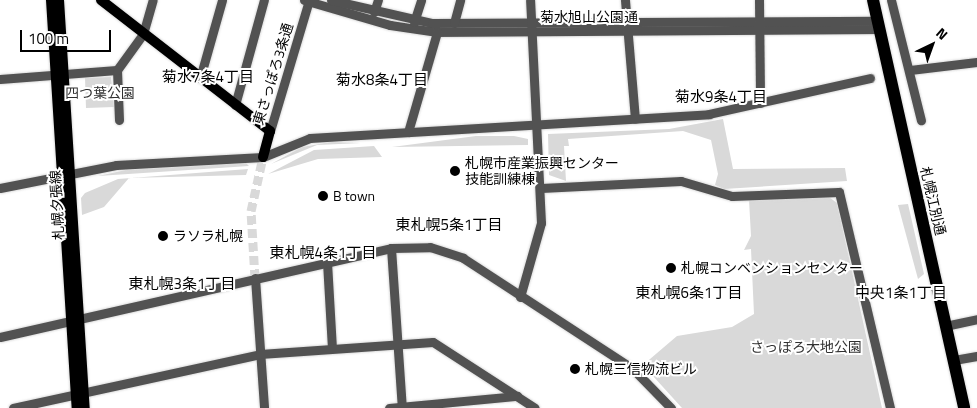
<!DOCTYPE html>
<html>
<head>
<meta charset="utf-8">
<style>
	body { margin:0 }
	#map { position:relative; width:977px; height:408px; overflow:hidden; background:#fff; font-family:"Titillium Web","Noto Sans JP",sans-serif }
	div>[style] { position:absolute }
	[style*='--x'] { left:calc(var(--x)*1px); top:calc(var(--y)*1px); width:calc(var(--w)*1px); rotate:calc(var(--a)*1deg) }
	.green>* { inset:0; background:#d9d9d9 }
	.minor-tunnel>* { height:9px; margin-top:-4.5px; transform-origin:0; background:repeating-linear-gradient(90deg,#d9d9d9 0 9px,transparent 0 13.5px) }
	.roads { filter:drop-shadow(0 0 1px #dbdbdb) drop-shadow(0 0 1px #dbdbdb) }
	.minor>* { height:9px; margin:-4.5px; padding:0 4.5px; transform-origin:4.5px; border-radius:4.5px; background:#525252 }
	.major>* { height:10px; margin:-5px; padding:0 5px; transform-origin:5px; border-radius:5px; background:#000 }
	.highway>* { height:12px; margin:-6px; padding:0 6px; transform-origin:6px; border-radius:6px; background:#000 }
	.dots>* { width:14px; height:14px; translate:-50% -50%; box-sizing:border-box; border:2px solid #fff; border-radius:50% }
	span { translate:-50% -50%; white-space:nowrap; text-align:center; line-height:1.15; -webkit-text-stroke:4px #fff; paint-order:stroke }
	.street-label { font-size:14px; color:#000 }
	.park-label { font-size:14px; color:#303030 }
	.poi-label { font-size:14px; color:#000 }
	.left { translate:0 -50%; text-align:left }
	.neighbourhood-label { font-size:15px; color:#000 }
	.north { position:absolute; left:907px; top:20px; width:50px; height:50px; -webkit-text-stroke:4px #fff; paint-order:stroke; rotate:42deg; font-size:14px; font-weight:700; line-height:20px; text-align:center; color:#000 }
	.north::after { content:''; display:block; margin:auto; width:18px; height:22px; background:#000; clip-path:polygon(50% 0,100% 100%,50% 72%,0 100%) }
	.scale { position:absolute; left:20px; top:30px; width:91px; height:22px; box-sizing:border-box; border:2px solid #000; border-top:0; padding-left:6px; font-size:15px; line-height:18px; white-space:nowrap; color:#000; -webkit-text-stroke:4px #fff; paint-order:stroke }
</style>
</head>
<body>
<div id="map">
	<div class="green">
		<i style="clip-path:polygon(111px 77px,114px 107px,86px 108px,85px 78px)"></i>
		<i style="clip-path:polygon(723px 119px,733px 169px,845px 168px,847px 181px,724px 189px,715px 185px,718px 174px,711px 140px,683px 131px,568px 139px,569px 146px,564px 146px,566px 181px,549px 175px,548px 134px,669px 129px)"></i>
		<i style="clip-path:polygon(476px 136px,514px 136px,528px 139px,528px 145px,392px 147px)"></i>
		<i style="clip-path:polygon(331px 142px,361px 143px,317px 145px,271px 164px,302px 147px)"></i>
		<i style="clip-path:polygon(374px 146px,382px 157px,318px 159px,268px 174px,314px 150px)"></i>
		<i style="clip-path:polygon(246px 163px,249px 166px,98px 176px,126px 170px)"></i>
		<i style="clip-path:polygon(248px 169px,246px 175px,129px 178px,104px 207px,82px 215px,81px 198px,85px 193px,118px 179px)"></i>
		<i style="clip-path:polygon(829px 197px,837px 203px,882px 408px,682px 408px,643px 365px,677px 336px,732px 327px,754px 314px,751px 249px,744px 250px,751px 236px,749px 200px)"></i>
		<i style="clip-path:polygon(908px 204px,924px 274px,918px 279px,898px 205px)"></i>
	</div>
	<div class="minor-tunnel">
		<i style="--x:255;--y:278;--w:67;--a:-93.4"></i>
		<i style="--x:251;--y:211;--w:55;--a:-77.5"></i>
	</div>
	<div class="roads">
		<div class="minor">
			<i style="--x:304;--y:0;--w:90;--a:16.2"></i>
			<i style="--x:390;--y:25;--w:48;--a:8.5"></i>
			<i style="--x:437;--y:32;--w:442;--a:-0.4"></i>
			<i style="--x:331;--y:0;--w:104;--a:12.8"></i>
			<i style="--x:432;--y:23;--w:445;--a:-0.3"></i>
			<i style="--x:625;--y:0;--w:119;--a:85.2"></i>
			<i style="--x:759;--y:0;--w:103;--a:89.4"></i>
			<i style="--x:891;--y:0;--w:124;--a:76"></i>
			<i style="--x:374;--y:12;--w:13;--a:-72"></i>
			<i style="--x:414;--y:22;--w:23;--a:-72"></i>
			<i style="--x:454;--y:23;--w:24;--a:-75"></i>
			<i style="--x:117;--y:70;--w:50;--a:87.7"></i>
			<i style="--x:910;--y:70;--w:67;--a:-6.8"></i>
			<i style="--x:200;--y:78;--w:81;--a:-74.2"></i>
			<i style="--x:0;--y:79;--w:117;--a:-4.4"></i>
			<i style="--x:117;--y:70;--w:44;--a:-54.2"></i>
			<i style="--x:143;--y:34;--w:35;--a:-74"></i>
			<i style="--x:235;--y:105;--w:109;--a:-74.6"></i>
			<i style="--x:270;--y:131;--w:137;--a:-73.4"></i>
			<i style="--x:408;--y:132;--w:104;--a:-73.8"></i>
			<i style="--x:0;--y:188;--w:118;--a:-11.2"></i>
			<i style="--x:116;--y:165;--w:147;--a:-3.1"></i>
			<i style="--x:263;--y:157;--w:51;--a:-22"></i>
			<i style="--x:310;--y:138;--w:400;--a:-3.4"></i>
			<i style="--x:709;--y:114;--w:165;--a:-12.6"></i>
			<i style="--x:541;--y:188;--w:140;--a:-2.9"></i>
			<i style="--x:681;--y:181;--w:53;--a:16.4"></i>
			<i style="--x:732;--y:196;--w:107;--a:-2.1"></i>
			<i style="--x:839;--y:192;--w:222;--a:76.7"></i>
			<i style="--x:391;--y:248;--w:160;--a:86.1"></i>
			<i style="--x:327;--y:262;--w:86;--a:86.7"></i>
			<i style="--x:255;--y:278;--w:130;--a:86"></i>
			<i style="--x:520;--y:297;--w:77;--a:-74.2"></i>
			<i style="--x:541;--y:223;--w:223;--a:-92.8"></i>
			<i style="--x:945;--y:326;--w:33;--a:-12"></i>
			<i style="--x:0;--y:337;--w:401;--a:-12.8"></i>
			<i style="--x:391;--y:248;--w:39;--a:-1"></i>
			<i style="--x:430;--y:247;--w:35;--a:18"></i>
			<i style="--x:463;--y:258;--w:202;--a:33.1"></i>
			<i style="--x:632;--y:368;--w:56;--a:45.7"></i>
			<i style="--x:954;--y:360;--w:23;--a:-10"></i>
			<i style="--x:13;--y:408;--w:253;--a:-12.3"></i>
			<i style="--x:260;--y:354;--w:173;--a:-4"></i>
			<i style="--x:433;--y:342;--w:121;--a:32.9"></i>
			<i style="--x:389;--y:408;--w:129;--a:-5.4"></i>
		</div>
		<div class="major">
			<i style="--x:51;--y:0;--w:409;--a:86.4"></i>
			<i style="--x:59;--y:0;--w:409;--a:86.4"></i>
			<i style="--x:101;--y:0;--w:214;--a:37.8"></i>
			<i style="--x:270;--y:131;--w:27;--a:105"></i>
		</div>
		<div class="highway">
			<i style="--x:873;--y:0;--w:418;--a:77.4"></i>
		</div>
	</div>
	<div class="dots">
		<i style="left:455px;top:171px;background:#000"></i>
		<i style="left:323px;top:196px;background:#000"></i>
		<i style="left:163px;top:236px;background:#000"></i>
		<i style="left:671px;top:268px;background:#000"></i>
		<i style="left:575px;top:369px;background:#000"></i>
	</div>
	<div class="street-label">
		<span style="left:589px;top:17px">菊水旭山公園通</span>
		<span style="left:273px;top:74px;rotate:-73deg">東さっぽろ3条通</span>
		<span style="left:933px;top:201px;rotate:77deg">札幌江別通</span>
		<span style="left:57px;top:205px;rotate:-93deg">札幌夕張線</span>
	</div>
	<div class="park-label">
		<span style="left:100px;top:93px">四つ葉公園</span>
		<span style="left:806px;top:347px">さっぽろ大地公園</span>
	</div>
	<div class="poi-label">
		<span class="left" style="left:465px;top:171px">札幌市産業振興センター<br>技能訓練棟</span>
		<span class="left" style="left:333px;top:196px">B town</span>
		<span class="left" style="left:173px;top:236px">ラソラ札幌</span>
		<span class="left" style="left:681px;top:268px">札幌コンベンションセンター</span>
		<span class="left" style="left:585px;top:369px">札幌三信物流ビル</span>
	</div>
	<div class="neighbourhood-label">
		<span style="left:208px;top:77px">菊水7条4丁目</span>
		<span style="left:382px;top:80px">菊水8条4丁目</span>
		<span style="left:721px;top:97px">菊水9条4丁目</span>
		<span style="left:449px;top:225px">東札幌5条1丁目</span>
		<span style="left:323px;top:253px">東札幌4条1丁目</span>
		<span style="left:182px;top:284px">東札幌3条1丁目</span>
		<span style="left:689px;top:293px">東札幌6条1丁目</span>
		<span style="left:901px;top:293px">中央1条1丁目</span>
	</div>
	<div class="north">N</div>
	<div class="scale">100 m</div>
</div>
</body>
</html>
